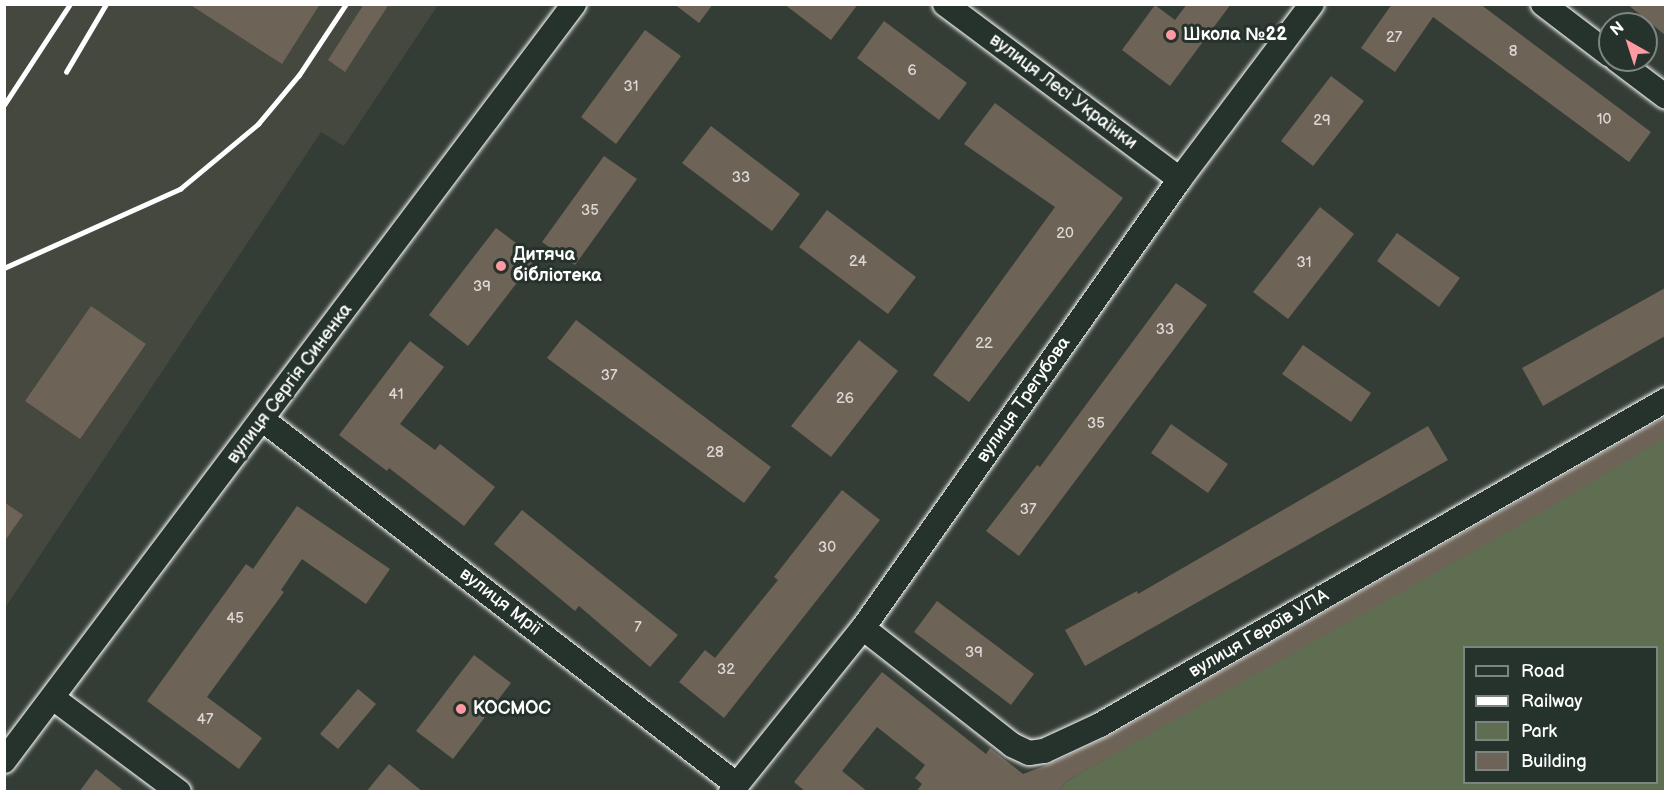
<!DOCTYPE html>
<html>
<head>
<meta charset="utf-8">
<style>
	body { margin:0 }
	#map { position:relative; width:1670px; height:796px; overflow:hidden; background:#343d35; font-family:"Balsamiq Sans",sans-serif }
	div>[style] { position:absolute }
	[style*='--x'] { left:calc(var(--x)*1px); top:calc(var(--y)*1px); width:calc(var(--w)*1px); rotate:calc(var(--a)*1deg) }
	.built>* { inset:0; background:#45483f }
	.green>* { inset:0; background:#5f6e50 }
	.building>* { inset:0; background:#6e6357 }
	.roads { filter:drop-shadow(0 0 2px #fff) drop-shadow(0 0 2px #fff) }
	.minor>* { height:24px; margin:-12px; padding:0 12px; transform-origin:12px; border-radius:12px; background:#26332d }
	.rail>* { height:4.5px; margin:-2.25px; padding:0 2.25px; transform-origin:2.25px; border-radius:2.25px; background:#fff }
	.dots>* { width:16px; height:16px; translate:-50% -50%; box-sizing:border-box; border:3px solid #26332d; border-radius:50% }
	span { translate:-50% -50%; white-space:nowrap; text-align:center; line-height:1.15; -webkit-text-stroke:6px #26332d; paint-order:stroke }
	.number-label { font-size:15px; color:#dbd8d5 }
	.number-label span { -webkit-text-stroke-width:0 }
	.poi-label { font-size:18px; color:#fff; font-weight:700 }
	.left { translate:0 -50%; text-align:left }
	.street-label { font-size:18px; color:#fff }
	.frame { position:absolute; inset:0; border:6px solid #fff; pointer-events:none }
	.legend { position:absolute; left:1463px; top:646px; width:195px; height:138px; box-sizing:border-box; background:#26332d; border:2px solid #7d8581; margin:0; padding:8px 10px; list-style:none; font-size:18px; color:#fff }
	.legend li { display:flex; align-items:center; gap:12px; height:30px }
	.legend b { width:30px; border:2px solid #7d8581 }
	.north { position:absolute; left:1598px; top:12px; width:60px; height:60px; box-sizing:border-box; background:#26332d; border:2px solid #7d8581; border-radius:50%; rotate:321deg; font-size:16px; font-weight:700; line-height:24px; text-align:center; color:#fff }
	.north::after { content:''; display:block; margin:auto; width:21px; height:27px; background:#ff9aa2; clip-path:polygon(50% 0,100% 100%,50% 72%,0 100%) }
</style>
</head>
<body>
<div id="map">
	<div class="built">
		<i style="clip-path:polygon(5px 5px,438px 5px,344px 146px,321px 132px,5px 608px)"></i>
	</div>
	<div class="green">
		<i style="clip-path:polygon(evenodd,1665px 436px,1665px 791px,1058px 792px,1067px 781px,1665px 436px,1464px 648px,1656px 648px,1656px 782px,1464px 782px,1464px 648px)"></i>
	</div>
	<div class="building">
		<i style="clip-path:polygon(189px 4px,320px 4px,282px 64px)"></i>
		<i style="clip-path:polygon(364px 4px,389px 4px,345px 72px,328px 60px)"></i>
		<i style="clip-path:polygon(674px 4px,713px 4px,699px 23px)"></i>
		<i style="clip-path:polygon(784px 4px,858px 4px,831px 40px)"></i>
		<i style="clip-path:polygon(1187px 4px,1231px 4px,1170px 86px,1122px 50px,1155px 5px,1175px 20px)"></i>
		<i style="clip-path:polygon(1392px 4px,1480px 4px,1651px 132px,1629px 162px,1433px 17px,1395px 72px,1361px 48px)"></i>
		<i style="clip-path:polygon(1627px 4px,1665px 4px,1665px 35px)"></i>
		<i style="clip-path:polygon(884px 21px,967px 83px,939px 120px,857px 58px)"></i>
		<i style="clip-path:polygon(645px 30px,681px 56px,616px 144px,581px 117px)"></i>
		<i style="clip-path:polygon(1331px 76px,1364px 101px,1313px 166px,1281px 141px)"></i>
		<i style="clip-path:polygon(995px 103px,1123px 198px,969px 402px,933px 375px,1055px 207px,964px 144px)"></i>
		<i style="clip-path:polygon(711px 126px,800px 194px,772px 231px,682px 163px)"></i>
		<i style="clip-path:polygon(604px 156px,637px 179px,575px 265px,542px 242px)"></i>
		<i style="clip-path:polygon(1320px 207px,1354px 234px,1288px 319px,1253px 292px)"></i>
		<i style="clip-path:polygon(827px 210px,916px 277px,888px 314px,799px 247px)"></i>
		<i style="clip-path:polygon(496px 228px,536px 258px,468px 346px,429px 315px)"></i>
		<i style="clip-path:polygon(1397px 233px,1460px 278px,1439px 307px,1377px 261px)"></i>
		<i style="clip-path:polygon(1176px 283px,1207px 305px,1019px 556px,986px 531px,1037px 465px,1040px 467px)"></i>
		<i style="clip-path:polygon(1665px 288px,1665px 336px,1543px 406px,1522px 368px)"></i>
		<i style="clip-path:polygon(91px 306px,146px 344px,80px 439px,25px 401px)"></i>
		<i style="clip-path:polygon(576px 320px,771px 467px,744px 503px,547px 358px)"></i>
		<i style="clip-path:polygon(859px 340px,898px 371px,831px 457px,791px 426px)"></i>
		<i style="clip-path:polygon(410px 341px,444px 367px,400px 424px,435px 450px,440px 444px,495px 487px,464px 526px,389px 468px,387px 471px,339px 435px)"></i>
		<i style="clip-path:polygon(1303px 345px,1371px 393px,1351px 422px,1282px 374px)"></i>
		<i style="clip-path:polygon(1665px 417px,1665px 438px,1534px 517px,1067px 781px,1058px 792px,916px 792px,922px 784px,915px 778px,925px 765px,877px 727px,842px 771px,868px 792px,806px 792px,794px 782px,882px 672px,986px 754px,990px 748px,1023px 774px,1050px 764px,1107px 737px)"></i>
		<i style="clip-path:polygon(1171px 424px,1228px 464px,1208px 493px,1151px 453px)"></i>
		<i style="clip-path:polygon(1428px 426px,1448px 460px,1085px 666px,1065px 630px,1137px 591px,1138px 594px)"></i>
		<i style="clip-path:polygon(842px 490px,880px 520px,724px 718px,679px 682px,705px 650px,715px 658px,778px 580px,774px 577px)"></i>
		<i style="clip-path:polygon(4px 502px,23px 515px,4px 542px)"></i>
		<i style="clip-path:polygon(297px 506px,390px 569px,366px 604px,302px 559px,281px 590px,284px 592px,207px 697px,262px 738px,239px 769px,147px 701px,246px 564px,253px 569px)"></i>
		<i style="clip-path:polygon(522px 510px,678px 635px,650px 667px,579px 606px,575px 611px,494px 544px)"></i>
		<i style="clip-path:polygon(937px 601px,1034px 674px,1011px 705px,914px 632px)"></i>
		<i style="clip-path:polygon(474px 655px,511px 683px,453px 759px,416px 731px)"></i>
		<i style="clip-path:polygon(358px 689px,376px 704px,338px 749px,320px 734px)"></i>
		<i style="clip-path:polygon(389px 764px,423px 792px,366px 792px)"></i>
		<i style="clip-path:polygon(96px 769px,125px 792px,79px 792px)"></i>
	</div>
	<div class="roads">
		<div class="minor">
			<i style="--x:945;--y:4;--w:293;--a:36.7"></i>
			<i style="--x:1543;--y:4;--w:84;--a:37.3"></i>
			<i style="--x:1617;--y:60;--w:61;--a:37.1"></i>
			<i style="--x:263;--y:420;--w:597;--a:37.58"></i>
			<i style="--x:863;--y:628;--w:189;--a:38.1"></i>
			<i style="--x:1012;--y:745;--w:19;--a:25"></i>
			<i style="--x:1029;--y:753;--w:15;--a:-8"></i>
			<i style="--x:1044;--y:751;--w:62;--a:-24.9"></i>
			<i style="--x:1100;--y:725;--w:653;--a:-29.86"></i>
			<i style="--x:53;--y:698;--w:157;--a:36.7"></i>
			<i style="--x:4;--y:761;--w:948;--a:-53.02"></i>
			<i style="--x:731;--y:792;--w:211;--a:-51.2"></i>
			<i style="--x:863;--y:628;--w:550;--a:-54.78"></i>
			<i style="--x:1180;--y:179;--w:219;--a:-53"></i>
		</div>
	</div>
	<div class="rail">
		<i style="--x:66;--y:72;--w:79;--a:-59.5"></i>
		<i style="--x:4;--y:105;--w:121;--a:-56.8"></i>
		<i style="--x:4;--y:268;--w:193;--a:-24.2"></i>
		<i style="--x:180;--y:189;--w:102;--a:-39.8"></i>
		<i style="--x:258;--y:124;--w:64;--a:-50.1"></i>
		<i style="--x:299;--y:75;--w:85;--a:-56.5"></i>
	</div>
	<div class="dots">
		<i style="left:1171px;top:35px;background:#ff9aa2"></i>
		<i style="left:501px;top:266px;background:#ff9aa2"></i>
		<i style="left:461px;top:709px;background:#ff9aa2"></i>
	</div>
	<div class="number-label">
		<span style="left:1394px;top:38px">27</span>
		<span style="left:1513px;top:52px">8</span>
		<span style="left:912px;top:71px">6</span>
		<span style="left:631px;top:87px">31</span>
		<span style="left:1604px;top:120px">10</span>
		<span style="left:1322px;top:121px">29</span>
		<span style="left:741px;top:178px">33</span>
		<span style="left:590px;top:211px">35</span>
		<span style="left:1065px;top:234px">20</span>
		<span style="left:858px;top:262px">24</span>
		<span style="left:1304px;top:263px">31</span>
		<span style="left:482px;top:287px">39</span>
		<span style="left:1165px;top:330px">33</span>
		<span style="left:984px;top:344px">22</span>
		<span style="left:609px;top:376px">37</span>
		<span style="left:396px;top:395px">41</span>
		<span style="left:845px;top:399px">26</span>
		<span style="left:1096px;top:424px">35</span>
		<span style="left:715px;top:453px">28</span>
		<span style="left:1028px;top:510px">37</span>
		<span style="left:827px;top:548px">30</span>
		<span style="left:235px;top:619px">45</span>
		<span style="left:638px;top:628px">7</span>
		<span style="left:974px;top:653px">39</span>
		<span style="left:726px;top:670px">32</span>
		<span style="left:205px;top:720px">47</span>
	</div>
	<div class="poi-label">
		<span class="left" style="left:1183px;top:35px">Школа №22</span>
		<span class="left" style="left:513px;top:266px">Дитяча<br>бібліотека</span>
		<span class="left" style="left:473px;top:709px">КОСМОС</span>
	</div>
	<div class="street-label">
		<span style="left:1063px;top:92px;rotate:37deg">вулиця Лесі Українки</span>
		<span style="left:290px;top:384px;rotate:-53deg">вулиця Сергія Синенка</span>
		<span style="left:1024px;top:400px;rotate:-55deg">вулиця Трегубова</span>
		<span style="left:500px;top:602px;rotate:38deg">вулиця Мрії</span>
		<span style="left:1259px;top:634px;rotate:-30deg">вулиця Героїв УПА</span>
	</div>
	<div class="frame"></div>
	<ul class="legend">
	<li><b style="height:8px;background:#26332d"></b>Road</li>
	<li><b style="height:8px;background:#fff"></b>Railway</li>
	<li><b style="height:16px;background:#5f6e50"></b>Park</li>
	<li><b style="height:16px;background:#6e6357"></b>Building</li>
	</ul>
	<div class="north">N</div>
</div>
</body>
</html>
